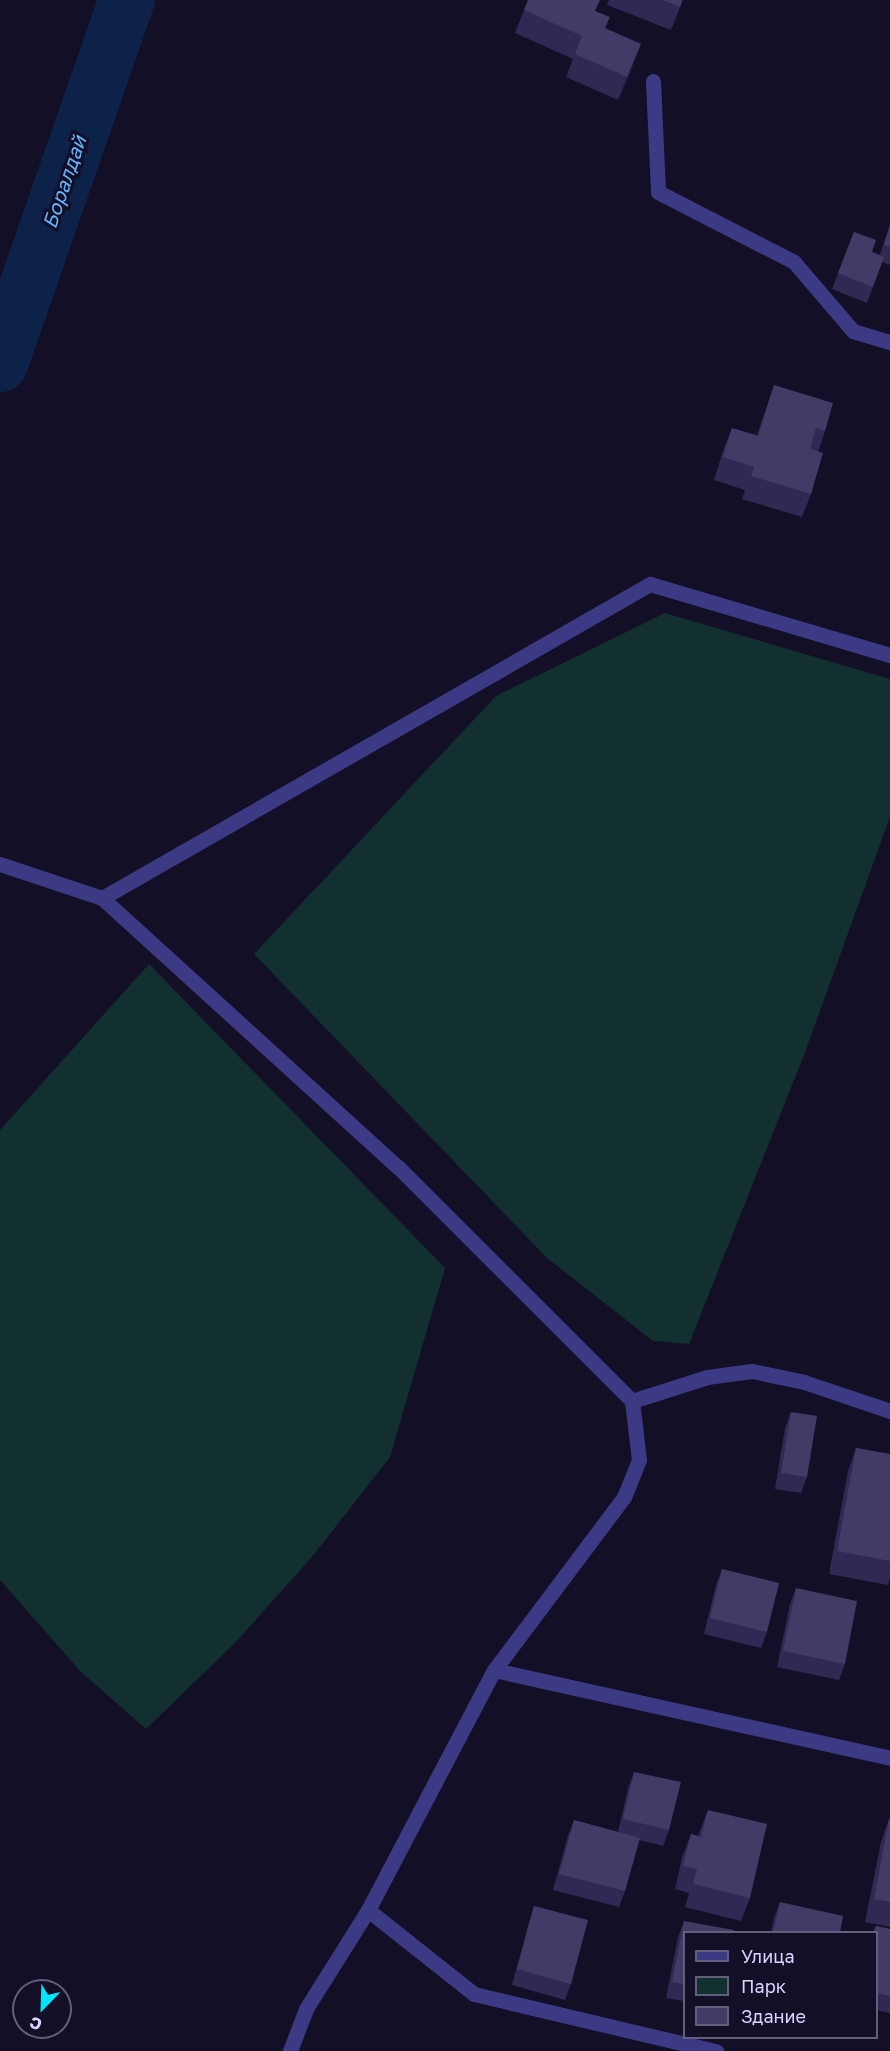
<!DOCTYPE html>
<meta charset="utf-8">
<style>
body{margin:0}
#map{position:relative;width:890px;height:2051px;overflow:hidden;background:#130f26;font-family:"Golos Text",sans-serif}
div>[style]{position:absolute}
.green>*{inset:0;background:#12302f}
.river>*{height:56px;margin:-28px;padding:0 28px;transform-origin:28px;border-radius:28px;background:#0c2248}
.street>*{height:15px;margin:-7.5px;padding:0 7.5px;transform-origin:7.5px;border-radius:7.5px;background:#3d3a85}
.wall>*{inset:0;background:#312854}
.shaded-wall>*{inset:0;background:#1d163a}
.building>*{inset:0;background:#433a66}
span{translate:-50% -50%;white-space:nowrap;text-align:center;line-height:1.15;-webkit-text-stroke:6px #130f26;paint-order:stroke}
.water-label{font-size:20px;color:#62b6ff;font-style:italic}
.legend{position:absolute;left:683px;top:1931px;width:195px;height:108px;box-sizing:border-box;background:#130f26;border:2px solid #625e7d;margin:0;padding:8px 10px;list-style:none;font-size:18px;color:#d9d4ff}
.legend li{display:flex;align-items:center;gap:12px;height:30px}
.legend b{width:30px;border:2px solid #625e7d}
.north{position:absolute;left:12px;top:1979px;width:60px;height:60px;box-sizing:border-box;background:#130f26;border:2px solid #625e7d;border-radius:50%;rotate:203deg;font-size:16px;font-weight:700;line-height:24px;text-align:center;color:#d9d4ff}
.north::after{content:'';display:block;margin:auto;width:21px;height:27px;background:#00e5ff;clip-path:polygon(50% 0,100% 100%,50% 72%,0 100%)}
</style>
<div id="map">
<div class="green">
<i style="clip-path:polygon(665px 613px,890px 679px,890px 817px,804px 1055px,689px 1344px,653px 1341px,547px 1258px,254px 954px,496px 696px)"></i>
<i style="clip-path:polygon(149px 964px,445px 1268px,390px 1457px,312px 1557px,236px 1642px,146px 1729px,80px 1671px,0 1580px,0 1130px)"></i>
</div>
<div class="river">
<i style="left:0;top:364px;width:386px;rotate:-70.8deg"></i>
</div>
<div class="street">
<i style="left:653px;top:81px;width:111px;rotate:87.4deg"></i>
<i style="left:658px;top:192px;width:153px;rotate:27.2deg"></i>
<i style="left:794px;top:262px;width:91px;rotate:49.5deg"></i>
<i style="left:853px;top:331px;width:39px;rotate:17deg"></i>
<i style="left:0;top:864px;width:108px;rotate:18.4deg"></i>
<i style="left:102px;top:898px;width:400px;rotate:42.3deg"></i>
<i style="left:398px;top:1167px;width:331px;rotate:45deg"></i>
<i style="left:632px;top:1401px;width:59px;rotate:83.2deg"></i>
<i style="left:639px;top:1460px;width:40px;rotate:112deg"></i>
<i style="left:624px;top:1497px;width:216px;rotate:126.9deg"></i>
<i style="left:494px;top:1670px;width:271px;rotate:117.7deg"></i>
<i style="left:368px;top:1910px;width:117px;rotate:122.1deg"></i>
<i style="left:306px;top:2009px;width:45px;rotate:110.9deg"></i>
<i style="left:102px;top:898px;width:632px;rotate:-29.81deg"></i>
<i style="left:650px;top:584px;width:250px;rotate:16.5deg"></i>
<i style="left:632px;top:1401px;width:79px;rotate:-17.7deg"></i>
<i style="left:707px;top:1377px;width:45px;rotate:-7.6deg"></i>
<i style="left:752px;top:1371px;width:53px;rotate:11.9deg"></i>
<i style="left:804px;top:1382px;width:91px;rotate:18.6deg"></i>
<i style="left:494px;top:1670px;width:406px;rotate:12.5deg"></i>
<i style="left:368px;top:1910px;width:135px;rotate:38.4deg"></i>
<i style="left:474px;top:1994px;width:249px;rotate:13.3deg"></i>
</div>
<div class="wall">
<i style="clip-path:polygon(609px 0,683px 0,671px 30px,607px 5px)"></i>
<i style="clip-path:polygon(524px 10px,596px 11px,606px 28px,633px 67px,618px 100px,566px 77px,573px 59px,515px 33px)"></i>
<i style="clip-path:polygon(890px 224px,890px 265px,882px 262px,867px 303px,832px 289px,854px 232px,872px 252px,880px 255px)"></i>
<i style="clip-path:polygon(774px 385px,825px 431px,818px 452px,811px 494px,802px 517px,742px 499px,745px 490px,714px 480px,723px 451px,732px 428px,757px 435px)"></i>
<i style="clip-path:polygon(791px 1412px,807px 1477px,801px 1493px,775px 1489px,785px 1428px)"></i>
<i style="clip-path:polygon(856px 1448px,890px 1454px,890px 1578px,888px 1585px,829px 1574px,848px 1471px)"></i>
<i style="clip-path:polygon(722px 1569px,767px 1632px,761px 1648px,704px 1634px,716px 1585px)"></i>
<i style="clip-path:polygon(796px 1588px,845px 1664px,839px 1680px,777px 1667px,790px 1604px)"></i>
<i style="clip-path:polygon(634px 1772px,669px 1830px,663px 1846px,639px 1840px,625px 1891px,619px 1907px,553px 1890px,568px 1836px,574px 1820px,618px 1832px,628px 1788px)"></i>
<i style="clip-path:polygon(708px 1810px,750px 1898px,741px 1921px,685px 1907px,689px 1893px,675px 1889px,682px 1857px,691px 1834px,698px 1836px)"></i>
<i style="clip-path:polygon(889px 1819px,890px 1819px,890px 1927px,865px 1922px,881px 1842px)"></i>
<i style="clip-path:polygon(780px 1902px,840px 1932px,771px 1932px,774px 1918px)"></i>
<i style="clip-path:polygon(534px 1906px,571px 1984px,565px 2000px,512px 1985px,529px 1922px)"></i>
<i style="clip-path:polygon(684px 1921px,684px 2001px,666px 1998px,678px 1937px)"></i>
<i style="clip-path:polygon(876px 1926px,890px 1929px,890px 2013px,876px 2010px,876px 1932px,873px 1932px)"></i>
</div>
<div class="shaded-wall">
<i style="clip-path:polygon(641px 44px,633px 67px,618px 100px,627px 77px)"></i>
</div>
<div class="building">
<i style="clip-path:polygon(528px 0,600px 0,595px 11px,610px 17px,605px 28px,641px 44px,627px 77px,575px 54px,582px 36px,524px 10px)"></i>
<i style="clip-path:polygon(663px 0,682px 0,680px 7px)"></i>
<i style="clip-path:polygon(890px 226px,890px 247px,884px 245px)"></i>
<i style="clip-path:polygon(854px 232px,876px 240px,872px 252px,884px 257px,873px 287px,838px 273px)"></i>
<i style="clip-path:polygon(774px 385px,833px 403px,825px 431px,816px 428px,810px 449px,823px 453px,811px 494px,751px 476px,754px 467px,723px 457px,732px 428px,758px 436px)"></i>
<i style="clip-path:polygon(791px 1412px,817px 1416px,807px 1477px,781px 1473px)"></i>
<i style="clip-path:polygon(856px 1448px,890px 1454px,890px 1561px,837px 1551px)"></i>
<i style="clip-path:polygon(722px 1569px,779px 1583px,767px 1632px,710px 1618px)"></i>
<i style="clip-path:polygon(796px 1588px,857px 1601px,845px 1664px,783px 1651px)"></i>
<i style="clip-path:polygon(634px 1772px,681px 1782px,669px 1830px,623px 1819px)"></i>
<i style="clip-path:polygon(708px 1810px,767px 1824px,750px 1898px,693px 1884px,697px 1869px,683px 1866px,691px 1834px,701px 1837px)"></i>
<i style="clip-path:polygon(889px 1819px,890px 1819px,890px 1902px,874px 1899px)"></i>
<i style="clip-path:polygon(574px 1820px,640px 1838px,625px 1891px,559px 1874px)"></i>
<i style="clip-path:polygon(780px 1902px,843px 1916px,840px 1932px,773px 1932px)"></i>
<i style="clip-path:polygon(534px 1906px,588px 1920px,571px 1984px,517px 1969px)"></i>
<i style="clip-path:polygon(684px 1921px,734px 1930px,734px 1932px,684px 1932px,684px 1984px,672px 1982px)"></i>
<i style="clip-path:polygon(876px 1926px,890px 1929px,890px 1996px,876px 1993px,876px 1932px,874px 1932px)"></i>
</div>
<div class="water-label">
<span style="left:64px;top:182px;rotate:-71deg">Боралдай</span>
</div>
<ul class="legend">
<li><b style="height:8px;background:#3d3a85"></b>Улица</li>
<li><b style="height:16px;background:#12302f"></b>Парк</li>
<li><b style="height:16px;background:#433a66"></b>Здание</li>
</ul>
<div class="north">С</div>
</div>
